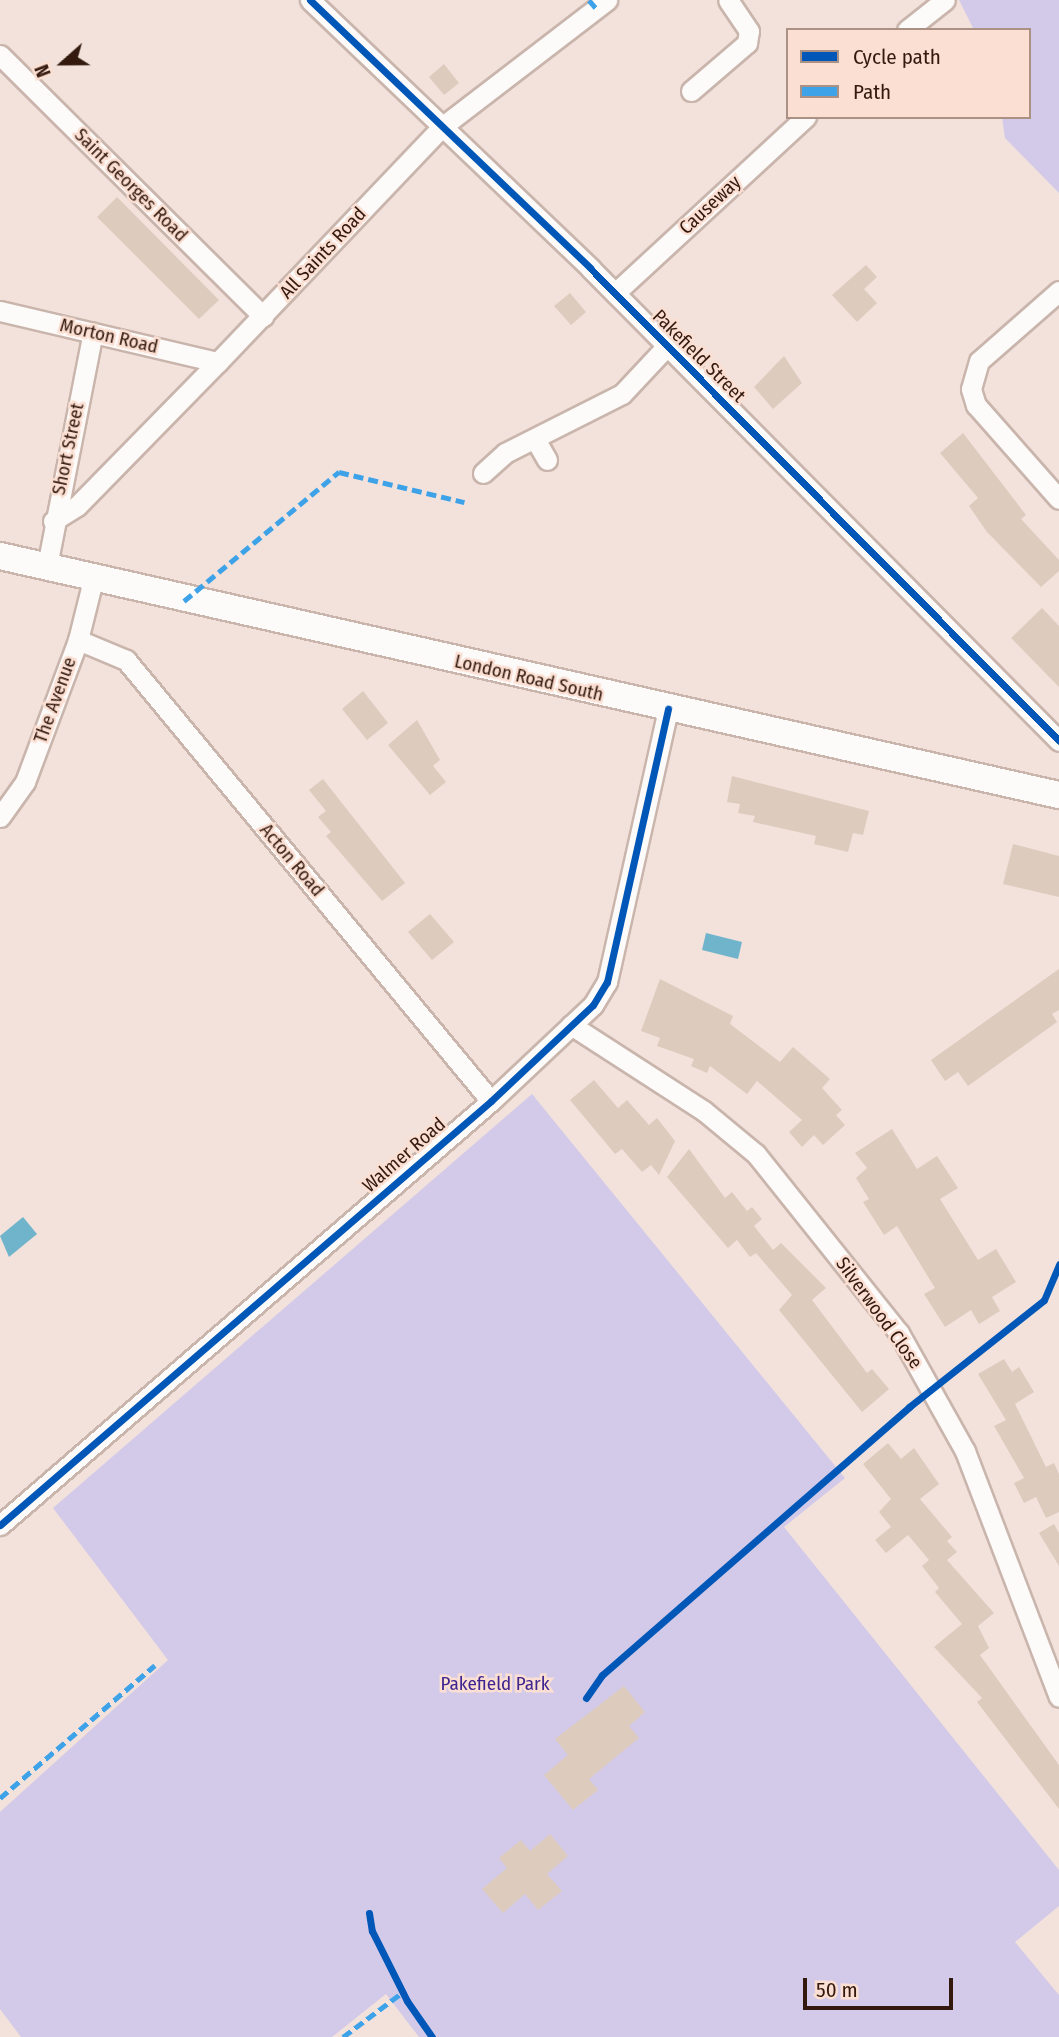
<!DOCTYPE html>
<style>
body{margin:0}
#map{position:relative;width:1059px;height:2037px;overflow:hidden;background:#f2e2db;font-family:"Fira Sans Condensed",sans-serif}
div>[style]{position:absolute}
.green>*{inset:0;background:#d3cae9}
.water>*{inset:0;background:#70b4cc}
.building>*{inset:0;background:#ddcbbe}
.roads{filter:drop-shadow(2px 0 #c9b5ac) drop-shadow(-2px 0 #c9b5ac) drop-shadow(0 2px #c9b5ac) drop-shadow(0 -2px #c9b5ac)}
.minor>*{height:19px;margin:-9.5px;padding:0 9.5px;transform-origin:9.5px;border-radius:9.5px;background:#fdfbfa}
.secondary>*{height:26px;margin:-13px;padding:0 13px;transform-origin:13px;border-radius:13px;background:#fdfbfa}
.quiet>*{height:5px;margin-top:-2.5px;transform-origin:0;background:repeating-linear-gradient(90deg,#3ea2e9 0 10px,transparent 0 15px)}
.cycleway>*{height:7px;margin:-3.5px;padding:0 3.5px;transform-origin:3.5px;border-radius:3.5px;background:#0057b8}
span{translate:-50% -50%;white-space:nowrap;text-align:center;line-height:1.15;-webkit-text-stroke:5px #fbdfd2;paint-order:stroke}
.street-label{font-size:19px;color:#341a0e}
.park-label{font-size:19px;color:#3f2691}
.legend{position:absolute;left:786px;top:28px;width:245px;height:91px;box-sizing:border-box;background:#fbdfd2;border:2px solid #ab9084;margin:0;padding:9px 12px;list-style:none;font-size:21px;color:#341a0e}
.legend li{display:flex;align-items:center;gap:14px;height:35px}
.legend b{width:35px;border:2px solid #ab9084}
.north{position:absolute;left:28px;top:28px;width:70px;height:70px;-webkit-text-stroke:5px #fbdfd2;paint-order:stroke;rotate:249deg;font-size:19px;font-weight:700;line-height:28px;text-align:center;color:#341a0e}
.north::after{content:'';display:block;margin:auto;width:24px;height:32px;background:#341a0e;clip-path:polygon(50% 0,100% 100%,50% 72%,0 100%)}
.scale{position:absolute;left:803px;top:1978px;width:150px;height:32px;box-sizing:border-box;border:4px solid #341a0e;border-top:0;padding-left:9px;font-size:21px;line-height:24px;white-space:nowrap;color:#341a0e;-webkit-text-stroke:5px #fbdfd2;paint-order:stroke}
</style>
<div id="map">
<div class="green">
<i style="clip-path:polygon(959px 0,1059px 0,1059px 193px,1005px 138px,1002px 117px,1029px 117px,1029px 30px,974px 30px)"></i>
<i style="clip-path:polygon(532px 1094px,845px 1478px,784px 1527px,1059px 1870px,1059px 1906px,1015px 1942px,1059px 1995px,1059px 2037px,419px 2037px,386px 1994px,332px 2037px,21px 2037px,0 2009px,0 1812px,168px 1660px,53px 1508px)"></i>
</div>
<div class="water">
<i style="clip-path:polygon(706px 933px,742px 942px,738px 959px,702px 950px)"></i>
<i style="clip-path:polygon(23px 1217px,37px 1234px,9px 1257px,0 1236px)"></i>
</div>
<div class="building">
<i style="clip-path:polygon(444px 64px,459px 83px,444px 95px,429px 77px)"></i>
<i style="clip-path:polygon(117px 197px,219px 300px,199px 319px,97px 217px)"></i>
<i style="clip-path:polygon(866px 265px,877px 277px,864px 289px,877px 303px,857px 322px,832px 295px)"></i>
<i style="clip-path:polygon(570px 293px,586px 312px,571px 325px,554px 306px)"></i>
<i style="clip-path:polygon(784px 356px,802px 383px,773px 409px,754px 387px)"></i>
<i style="clip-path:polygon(963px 433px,1026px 515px,1021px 519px,1059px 560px,1059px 571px,1041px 587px,987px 532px,969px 506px,978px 498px,940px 453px)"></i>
<i style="clip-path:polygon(1042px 608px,1059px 626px,1059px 687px,1011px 638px)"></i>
<i style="clip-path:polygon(363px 691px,388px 723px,367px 740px,342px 709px)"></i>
<i style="clip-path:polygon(417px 720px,440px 760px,433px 766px,446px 782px,430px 795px,388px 745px)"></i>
<i style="clip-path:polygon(732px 776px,869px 811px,863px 835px,853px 833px,848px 852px,814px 844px,816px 836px,753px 822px,755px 816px,738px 813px,740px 804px,727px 802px)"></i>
<i style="clip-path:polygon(323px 779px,405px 883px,382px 901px,326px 836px,331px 832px,318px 817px,326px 811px,309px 790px)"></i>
<i style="clip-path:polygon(1013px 844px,1059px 856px,1059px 897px,1003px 884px)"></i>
<i style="clip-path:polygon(430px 914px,454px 942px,432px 960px,408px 932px)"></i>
<i style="clip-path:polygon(1059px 969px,1059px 1010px,1052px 1014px,1057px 1022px,968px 1086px,958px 1072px,945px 1081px,931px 1060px)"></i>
<i style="clip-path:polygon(660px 979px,733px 1016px,730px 1024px,780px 1062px,793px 1047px,830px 1079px,822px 1088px,842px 1110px,836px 1115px,845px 1125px,823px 1145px,814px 1135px,802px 1147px,789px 1132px,802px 1120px,757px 1081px,747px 1094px,710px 1066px,707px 1073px,691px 1066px,694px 1059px,657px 1046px,660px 1038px,641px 1031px)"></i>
<i style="clip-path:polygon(594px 1080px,618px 1108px,627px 1100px,649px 1125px,657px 1118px,675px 1141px,659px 1175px,651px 1165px,642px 1172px,622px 1149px,615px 1154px,570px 1100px)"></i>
<i style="clip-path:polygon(892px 1129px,917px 1169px,937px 1156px,958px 1188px,940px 1199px,978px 1260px,996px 1249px,1016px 1282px,992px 1297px,1000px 1311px,979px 1324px,971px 1310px,945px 1327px,924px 1294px,935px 1288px,897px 1226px,884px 1235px,863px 1202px,869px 1199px,856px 1178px,867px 1168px,855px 1153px)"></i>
<i style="clip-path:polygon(689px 1149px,725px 1198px,732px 1192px,747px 1211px,752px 1207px,762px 1219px,754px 1226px,773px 1250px,781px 1243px,826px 1288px,812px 1300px,867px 1373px,872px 1369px,889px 1389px,862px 1412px,779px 1310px,792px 1295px,756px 1253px,750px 1257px,737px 1240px,728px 1248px,667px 1177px)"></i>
<i style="clip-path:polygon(1004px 1359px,1012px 1372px,1019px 1367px,1034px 1392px,1015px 1404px,1046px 1467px,1054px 1463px,1059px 1474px,1059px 1512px,1046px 1518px,1036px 1497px,1024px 1503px,1014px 1483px,1024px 1478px,994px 1426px,1006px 1420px,978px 1374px)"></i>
<i style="clip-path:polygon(888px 1443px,901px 1459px,914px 1448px,939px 1484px,920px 1499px,952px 1537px,947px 1541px,957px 1552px,947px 1560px,994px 1613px,978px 1626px,989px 1648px,980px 1655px,1059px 1765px,1059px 1809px,977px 1702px,982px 1698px,934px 1647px,962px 1624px,935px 1592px,939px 1588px,922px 1566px,929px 1560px,908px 1535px,886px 1553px,875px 1540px,891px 1527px,879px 1512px,891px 1499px,863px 1464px)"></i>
<i style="clip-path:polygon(1054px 1524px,1059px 1533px,1059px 1566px,1039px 1533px)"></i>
<i style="clip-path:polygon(624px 1686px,645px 1712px,629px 1726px,639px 1738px,589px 1779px,598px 1790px,573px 1810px,544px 1775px,568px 1755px,555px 1739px)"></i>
<i style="clip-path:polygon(550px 1834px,568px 1856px,547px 1874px,562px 1891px,538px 1910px,525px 1894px,503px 1913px,482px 1889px,507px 1868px,499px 1858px,521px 1840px,530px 1851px)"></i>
</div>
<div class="roads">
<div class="minor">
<i style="left:310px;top:0;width:388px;rotate:43.7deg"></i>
<i style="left:590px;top:268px;width:666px;rotate:45.24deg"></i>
<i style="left:907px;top:30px;width:48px;rotate:-38.3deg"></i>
<i style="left:0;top:55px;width:371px;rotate:44.8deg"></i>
<i style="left:691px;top:91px;width:74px;rotate:-40.6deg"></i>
<i style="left:747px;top:43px;width:12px;rotate:-81deg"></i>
<i style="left:749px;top:31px;width:37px;rotate:-124deg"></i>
<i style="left:1059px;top:291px;width:106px;rotate:138.8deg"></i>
<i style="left:979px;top:361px;width:29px;rotate:106deg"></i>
<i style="left:971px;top:389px;width:17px;rotate:73deg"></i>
<i style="left:976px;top:405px;width:125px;rotate:48.6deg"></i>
<i style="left:615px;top:293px;width:260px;rotate:-42.7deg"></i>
<i style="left:0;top:311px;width:224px;rotate:13.2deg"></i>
<i style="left:535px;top:439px;width:24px;rotate:60deg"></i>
<i style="left:483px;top:473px;width:30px;rotate:-42deg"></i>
<i style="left:505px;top:453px;width:131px;rotate:-26.8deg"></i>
<i style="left:622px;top:394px;width:64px;rotate:-46.9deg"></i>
<i style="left:53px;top:521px;width:28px;rotate:-32deg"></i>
<i style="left:77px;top:506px;width:202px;rotate:-45.6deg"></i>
<i style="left:218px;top:362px;width:326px;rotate:-46.4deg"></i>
<i style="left:443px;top:126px;width:207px;rotate:-37.5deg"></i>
<i style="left:47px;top:566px;width:238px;rotate:-78.9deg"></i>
<i style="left:78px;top:640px;width:52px;rotate:22.6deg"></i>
<i style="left:126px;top:660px;width:572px;rotate:50.39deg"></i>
<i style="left:0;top:817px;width:43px;rotate:-54.5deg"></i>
<i style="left:25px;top:782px;width:152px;rotate:-69.5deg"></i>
<i style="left:78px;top:640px;width:66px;rotate:-76deg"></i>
<i style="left:571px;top:1025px;width:158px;rotate:32.9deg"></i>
<i style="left:704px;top:1111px;width:67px;rotate:39.6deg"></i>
<i style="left:756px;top:1154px;width:229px;rotate:51.4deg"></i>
<i style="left:899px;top:1333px;width:135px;rotate:60.8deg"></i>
<i style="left:965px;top:1451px;width:263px;rotate:69.1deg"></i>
<i style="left:0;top:1525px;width:649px;rotate:-40.81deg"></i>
<i style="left:491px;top:1101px;width:140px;rotate:-43.3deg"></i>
<i style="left:593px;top:1005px;width:27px;rotate:-59deg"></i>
<i style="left:607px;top:982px;width:280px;rotate:-77.4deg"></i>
</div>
<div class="secondary">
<i style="left:0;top:556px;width:1086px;rotate:12.72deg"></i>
</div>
</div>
<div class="quiet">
<i style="left:589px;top:0;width:11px;rotate:49deg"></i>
<i style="left:184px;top:601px;width:202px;rotate:-39.8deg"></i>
<i style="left:339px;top:472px;width:129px;rotate:13.5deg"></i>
<i style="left:0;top:1798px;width:204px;rotate:-40.6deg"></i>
<i style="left:343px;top:2037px;width:75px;rotate:-36.9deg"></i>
</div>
<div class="cycleway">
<i style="left:310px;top:0;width:388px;rotate:43.7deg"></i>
<i style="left:590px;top:268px;width:666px;rotate:45.24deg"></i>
<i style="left:0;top:1525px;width:649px;rotate:-40.81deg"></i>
<i style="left:491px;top:1101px;width:140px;rotate:-43.3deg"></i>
<i style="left:593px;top:1005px;width:27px;rotate:-59deg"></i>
<i style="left:607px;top:982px;width:280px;rotate:-77.4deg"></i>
<i style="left:586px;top:1698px;width:28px;rotate:-55deg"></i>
<i style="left:602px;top:1675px;width:408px;rotate:-41.1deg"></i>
<i style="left:909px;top:1407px;width:172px;rotate:-38.4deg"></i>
<i style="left:1044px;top:1300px;width:39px;rotate:-67deg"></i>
<i style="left:369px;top:1913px;width:18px;rotate:81deg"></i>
<i style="left:372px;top:1931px;width:78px;rotate:63.4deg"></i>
<i style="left:407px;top:2001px;width:44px;rotate:55.2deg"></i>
</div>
<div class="street-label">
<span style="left:131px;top:185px;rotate:45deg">Saint Georges Road</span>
<span style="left:710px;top:205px;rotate:-43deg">Causeway</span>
<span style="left:323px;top:253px;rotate:-47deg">All Saints Road</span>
<span style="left:109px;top:336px;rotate:13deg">Morton Road</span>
<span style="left:699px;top:356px;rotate:45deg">Pakefield Street</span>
<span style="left:68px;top:449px;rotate:-78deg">Short Street</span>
<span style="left:529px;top:678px;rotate:13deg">London Road South</span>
<span style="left:55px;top:700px;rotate:-70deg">The Avenue</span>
<span style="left:292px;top:860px;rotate:50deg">Acton Road</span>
<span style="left:404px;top:1155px;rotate:-41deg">Walmer Road</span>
<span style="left:879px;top:1313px;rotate:54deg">Silverwood Close</span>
</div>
<div class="park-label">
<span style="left:495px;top:1684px">Pakefield Park</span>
</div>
<ul class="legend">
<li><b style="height:9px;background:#0057b8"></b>Cycle path</li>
<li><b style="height:9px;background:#3ea2e9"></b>Path</li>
</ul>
<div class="north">N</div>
<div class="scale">50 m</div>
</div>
